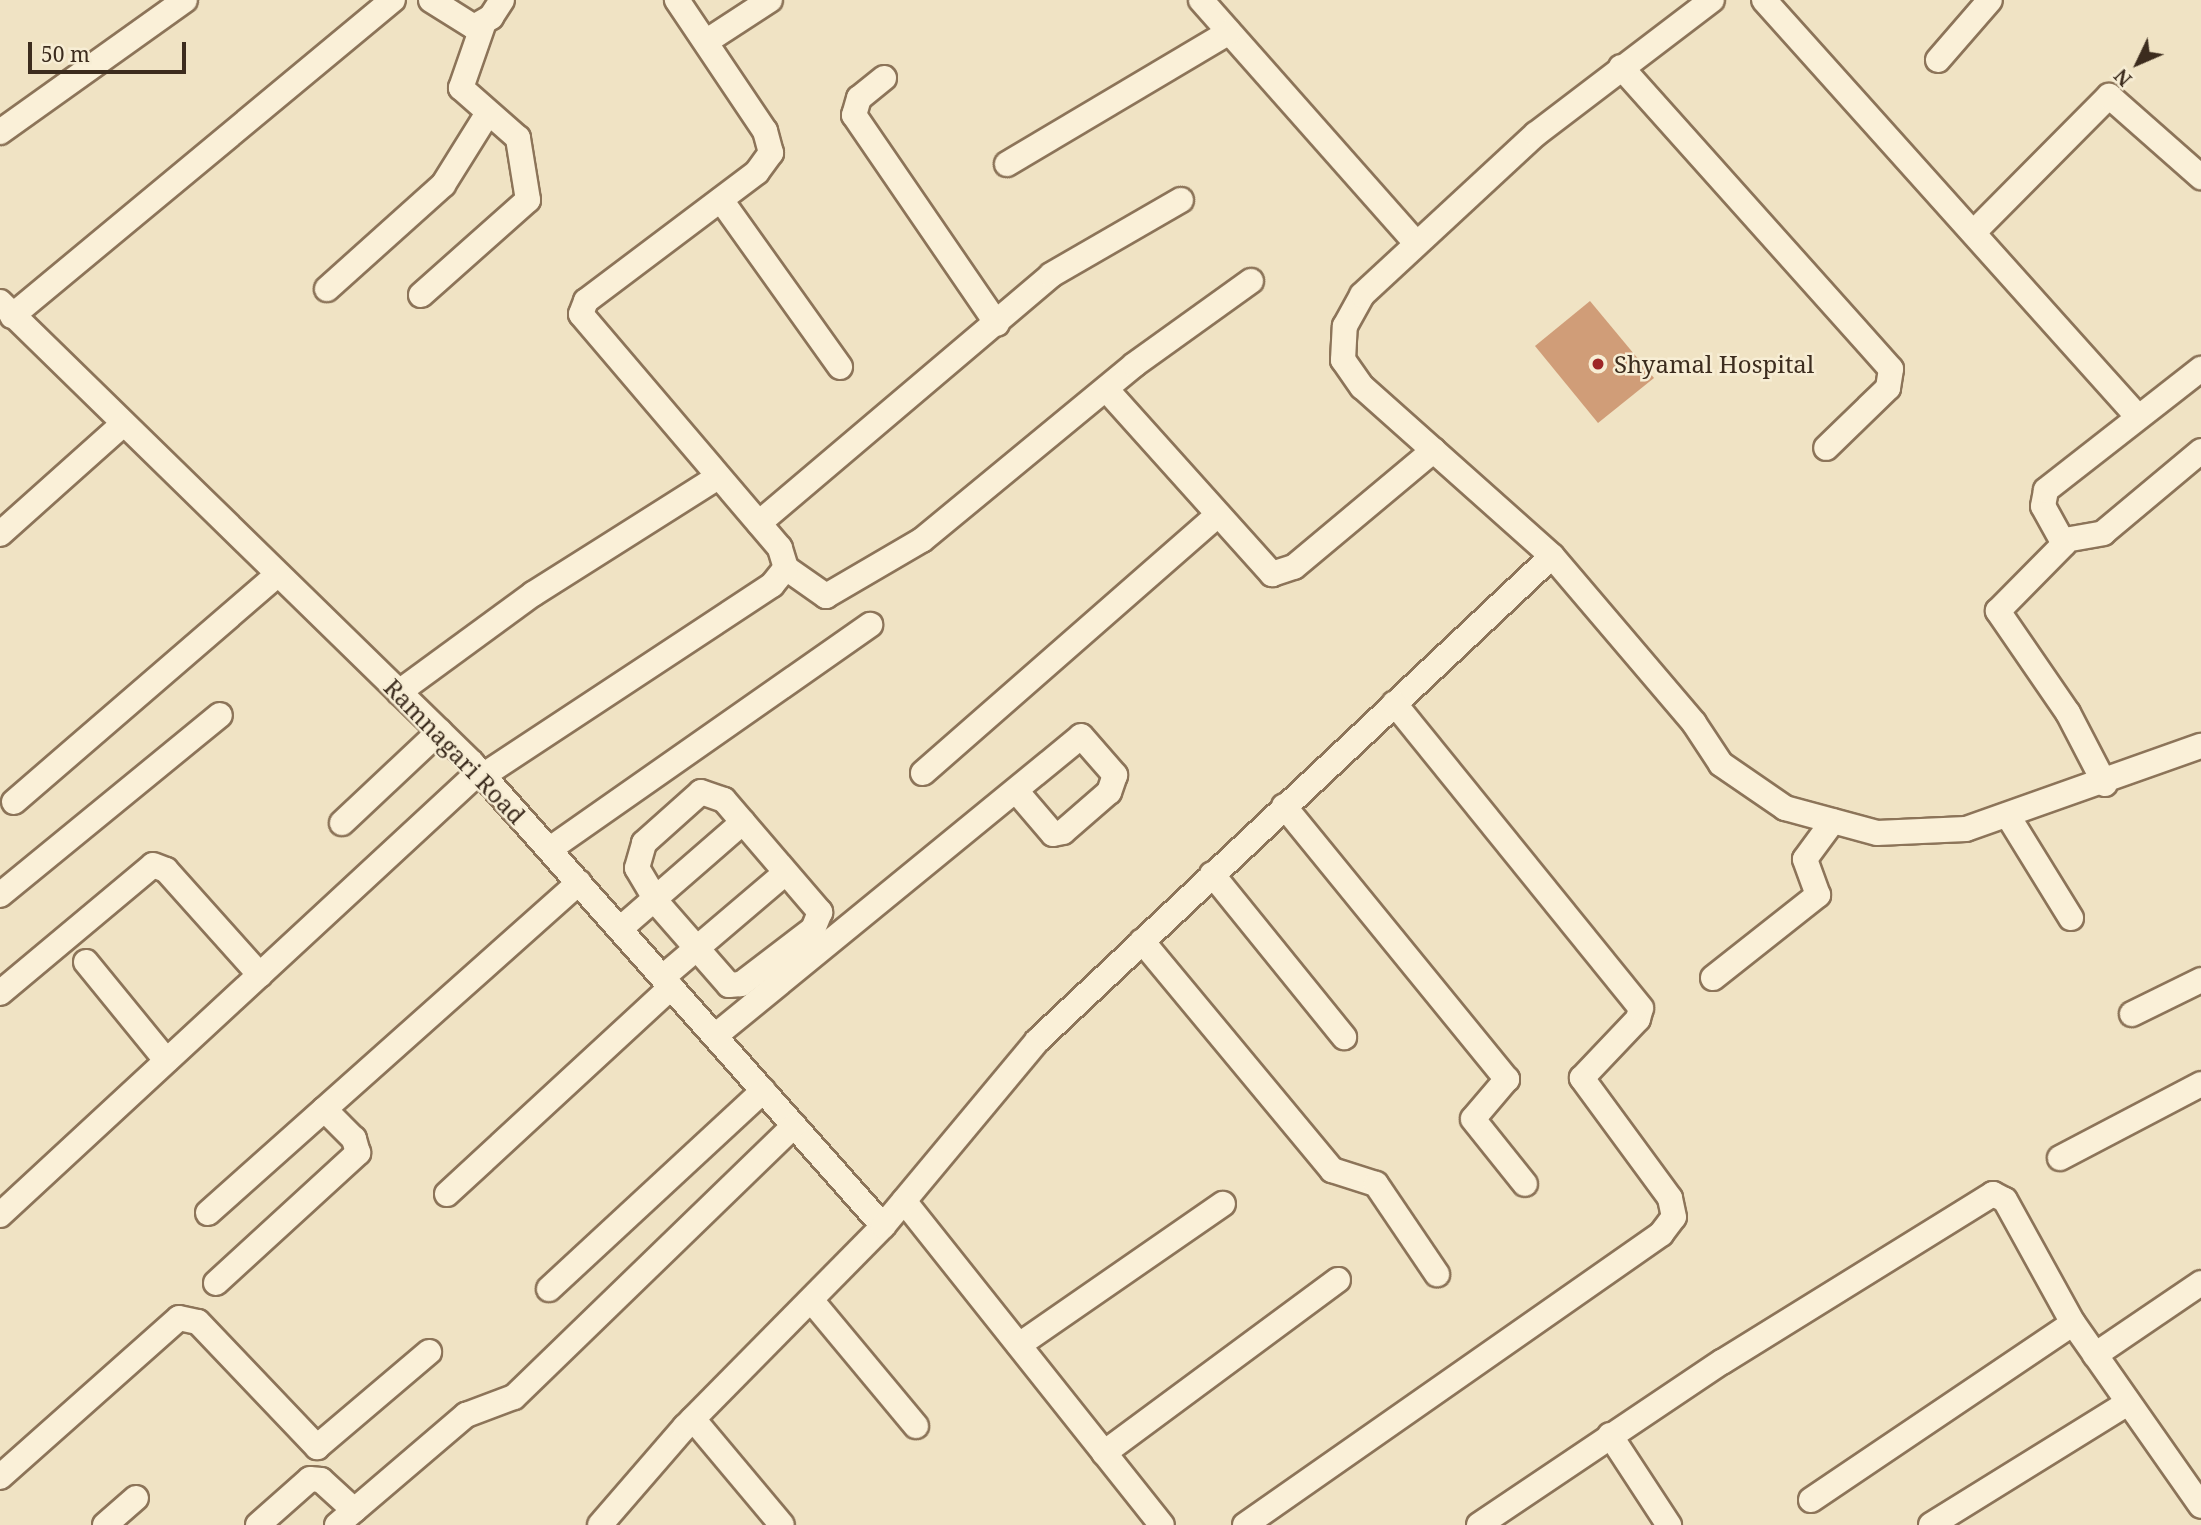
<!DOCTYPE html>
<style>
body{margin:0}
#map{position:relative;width:2201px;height:1525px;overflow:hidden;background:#f0e3c4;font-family:"Noto Serif",serif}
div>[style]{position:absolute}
.building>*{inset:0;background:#d09d78}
.roads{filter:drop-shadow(2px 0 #8c7459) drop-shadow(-2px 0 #8c7459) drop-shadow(0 2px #8c7459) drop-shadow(0 -2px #8c7459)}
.minor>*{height:24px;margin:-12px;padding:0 12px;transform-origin:12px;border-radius:12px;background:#faf0d8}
.dots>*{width:19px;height:19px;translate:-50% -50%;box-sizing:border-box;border:4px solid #f7edd4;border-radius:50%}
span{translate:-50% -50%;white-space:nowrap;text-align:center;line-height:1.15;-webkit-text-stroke:5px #f7edd4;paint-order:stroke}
.poi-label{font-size:24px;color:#3c2c1e}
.left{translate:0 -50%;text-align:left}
.street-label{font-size:24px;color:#3c2c1e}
.north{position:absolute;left:2103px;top:28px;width:70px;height:70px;-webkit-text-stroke:5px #f7edd4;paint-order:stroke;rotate:226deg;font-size:19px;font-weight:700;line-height:28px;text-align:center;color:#3c2c1e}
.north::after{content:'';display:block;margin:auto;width:24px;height:32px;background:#3c2c1e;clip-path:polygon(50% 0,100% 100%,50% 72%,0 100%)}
.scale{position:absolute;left:28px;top:42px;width:158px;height:32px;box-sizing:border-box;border:4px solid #3c2c1e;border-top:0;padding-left:9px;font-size:21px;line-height:24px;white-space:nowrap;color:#3c2c1e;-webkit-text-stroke:5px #f7edd4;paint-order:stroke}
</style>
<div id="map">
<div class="building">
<i style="clip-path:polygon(1590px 301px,1654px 378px,1598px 423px,1535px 346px)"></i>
</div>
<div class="roads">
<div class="minor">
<i style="left:431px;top:0;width:51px;rotate:32.1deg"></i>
<i style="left:474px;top:27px;width:20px;rotate:-30deg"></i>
<i style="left:491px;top:17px;width:20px;rotate:-57deg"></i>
<i style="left:1201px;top:0;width:324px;rotate:48.5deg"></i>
<i style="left:1764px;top:0;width:560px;rotate:48.11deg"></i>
<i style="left:707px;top:41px;width:75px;rotate:-33.1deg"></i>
<i style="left:1938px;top:60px;width:79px;rotate:-49.1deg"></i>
<i style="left:1621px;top:67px;width:405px;rotate:48.2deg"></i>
<i style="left:1891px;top:369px;width:19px;rotate:99deg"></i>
<i style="left:1888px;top:388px;width:86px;rotate:135.9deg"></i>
<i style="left:884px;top:78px;width:32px;rotate:141deg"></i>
<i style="left:859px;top:98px;width:18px;rotate:106deg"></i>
<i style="left:854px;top:115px;width:253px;rotate:55.6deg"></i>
<i style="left:0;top:132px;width:227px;rotate:-35.5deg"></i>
<i style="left:1007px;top:164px;width:258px;rotate:-30.7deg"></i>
<i style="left:721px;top:200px;width:205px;rotate:54.5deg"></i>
<i style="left:1974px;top:232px;width:192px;rotate:-45.2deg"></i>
<i style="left:2109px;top:96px;width:123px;rotate:41.4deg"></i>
<i style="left:327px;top:289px;width:156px;rotate:-41.9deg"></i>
<i style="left:443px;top:185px;width:85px;rotate:-58deg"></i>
<i style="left:421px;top:295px;width:143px;rotate:-41.6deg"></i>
<i style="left:528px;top:200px;width:63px;rotate:-99.2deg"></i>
<i style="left:518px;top:138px;width:76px;rotate:-138.7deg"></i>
<i style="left:461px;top:88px;width:67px;rotate:-70.8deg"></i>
<i style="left:0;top:302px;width:660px;rotate:44.32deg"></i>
<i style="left:472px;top:763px;width:619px;rotate:48.4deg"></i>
<i style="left:12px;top:316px;width:495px;rotate:-39.7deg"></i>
<i style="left:1106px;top:389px;width:249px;rotate:48.1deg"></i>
<i style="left:1272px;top:574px;width:23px;rotate:-18deg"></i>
<i style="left:1294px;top:567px;width:182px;rotate:-39.9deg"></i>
<i style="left:759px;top:523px;width:383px;rotate:-40.3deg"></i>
<i style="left:1051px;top:275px;width:150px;rotate:-30deg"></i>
<i style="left:0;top:534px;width:164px;rotate:-41.8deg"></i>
<i style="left:2065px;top:540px;width:39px;rotate:-10deg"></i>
<i style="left:2103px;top:533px;width:128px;rotate:-39.9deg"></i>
<i style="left:1552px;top:556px;width:254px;rotate:-138.3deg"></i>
<i style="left:1362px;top:387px;width:33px;rotate:-125deg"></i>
<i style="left:1343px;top:360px;width:34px;rotate:-87deg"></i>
<i style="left:1345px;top:326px;width:35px;rotate:-61deg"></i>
<i style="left:1362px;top:295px;width:237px;rotate:-42.8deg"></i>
<i style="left:1536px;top:134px;width:221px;rotate:-37.3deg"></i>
<i style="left:786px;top:568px;width:49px;rotate:35deg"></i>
<i style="left:826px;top:596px;width:111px;rotate:-30.3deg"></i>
<i style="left:922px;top:540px;width:275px;rotate:-39.5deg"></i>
<i style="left:1134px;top:365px;width:144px;rotate:-35.7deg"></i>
<i style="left:399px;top:692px;width:166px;rotate:-36.2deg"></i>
<i style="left:533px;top:594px;width:219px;rotate:-32.3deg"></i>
<i style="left:923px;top:773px;width:392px;rotate:-41.2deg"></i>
<i style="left:484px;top:775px;width:345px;rotate:-33.4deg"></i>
<i style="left:772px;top:585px;width:22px;rotate:-51deg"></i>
<i style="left:786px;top:568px;width:21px;rotate:-107deg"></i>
<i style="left:780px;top:548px;width:307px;rotate:-130.4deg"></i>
<i style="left:581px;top:314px;width:14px;rotate:-69deg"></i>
<i style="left:586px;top:301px;width:214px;rotate:-37deg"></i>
<i style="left:757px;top:172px;width:24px;rotate:-54deg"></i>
<i style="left:771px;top:153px;width:23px;rotate:-105deg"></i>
<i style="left:765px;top:131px;width:158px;rotate:-123.9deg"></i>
<i style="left:2105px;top:784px;width:80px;rotate:-117.5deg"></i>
<i style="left:2068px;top:713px;width:124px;rotate:-124.5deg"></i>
<i style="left:1998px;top:611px;width:94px;rotate:-45.4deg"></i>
<i style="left:2064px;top:544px;width:43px;rotate:-118.9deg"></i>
<i style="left:2043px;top:506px;width:16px;rotate:-79deg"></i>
<i style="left:2046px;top:490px;width:197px;rotate:-38deg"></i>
<i style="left:701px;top:792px;width:24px;rotate:19deg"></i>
<i style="left:724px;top:800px;width:148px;rotate:49.4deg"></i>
<i style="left:820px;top:912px;width:18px;rotate:112deg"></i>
<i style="left:813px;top:929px;width:91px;rotate:142.6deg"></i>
<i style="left:741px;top:984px;width:12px;rotate:175deg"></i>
<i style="left:729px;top:985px;width:106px;rotate:-131.2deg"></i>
<i style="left:659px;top:905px;width:43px;rotate:-120.7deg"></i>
<i style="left:637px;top:868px;width:26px;rotate:-74deg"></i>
<i style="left:644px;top:843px;width:76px;rotate:-41.8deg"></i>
<i style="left:14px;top:802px;width:347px;rotate:-40.8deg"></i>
<i style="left:1284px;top:806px;width:353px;rotate:50.8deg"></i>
<i style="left:1507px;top:1079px;width:52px;rotate:130.4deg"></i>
<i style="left:1473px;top:1119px;width:83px;rotate:51.3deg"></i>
<i style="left:2008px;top:816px;width:120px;rotate:58.3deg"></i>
<i style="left:342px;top:823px;width:134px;rotate:-43.2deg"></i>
<i style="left:550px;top:849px;width:391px;rotate:-35deg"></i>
<i style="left:1212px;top:874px;width:210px;rotate:51deg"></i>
<i style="left:0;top:895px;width:284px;rotate:-39.3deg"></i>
<i style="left:620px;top:929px;width:163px;rotate:-41deg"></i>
<i style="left:1142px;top:941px;width:298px;rotate:50.3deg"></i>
<i style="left:1332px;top:1170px;width:46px;rotate:17.7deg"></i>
<i style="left:1376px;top:1184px;width:109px;rotate:55.9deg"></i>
<i style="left:86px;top:962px;width:127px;rotate:50.8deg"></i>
<i style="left:663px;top:977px;width:160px;rotate:-40.4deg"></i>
<i style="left:1713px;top:978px;width:134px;rotate:-38.3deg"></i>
<i style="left:1818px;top:895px;width:38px;rotate:-110deg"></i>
<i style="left:1805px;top:859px;width:47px;rotate:-53.6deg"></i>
<i style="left:0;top:993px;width:199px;rotate:-39.9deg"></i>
<i style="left:153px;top:865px;width:14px;rotate:21deg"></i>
<i style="left:166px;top:870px;width:141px;rotate:48.2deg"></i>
<i style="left:2132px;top:1014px;width:77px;rotate:-26.2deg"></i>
<i style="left:715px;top:1036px;width:473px;rotate:-39.3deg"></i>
<i style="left:1081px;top:736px;width:52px;rotate:48.9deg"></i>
<i style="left:1115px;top:775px;width:18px;rotate:109deg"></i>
<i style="left:1109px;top:792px;width:61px;rotate:139deg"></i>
<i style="left:1063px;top:832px;width:10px;rotate:169deg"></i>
<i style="left:1053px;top:834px;width:54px;rotate:-130.5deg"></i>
<i style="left:2060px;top:1158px;width:159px;rotate:-27.7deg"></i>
<i style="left:447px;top:1194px;width:305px;rotate:-42.7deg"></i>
<i style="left:904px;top:1201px;width:414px;rotate:51.5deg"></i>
<i style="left:208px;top:1213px;width:497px;rotate:-41.7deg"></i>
<i style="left:0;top:1215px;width:654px;rotate:-42.77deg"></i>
<i style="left:216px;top:1283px;width:193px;rotate:-42.5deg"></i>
<i style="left:358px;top:1153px;width:15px;rotate:-106deg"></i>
<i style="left:354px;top:1139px;width:42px;rotate:-135deg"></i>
<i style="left:549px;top:1289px;width:292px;rotate:-42.8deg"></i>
<i style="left:811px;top:1300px;width:164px;rotate:50.2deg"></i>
<i style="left:1019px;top:1345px;width:248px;rotate:-34.7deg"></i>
<i style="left:2095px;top:1355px;width:128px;rotate:-34.2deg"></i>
<i style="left:693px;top:1419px;width:138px;rotate:50deg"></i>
<i style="left:1610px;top:1435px;width:108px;rotate:56.8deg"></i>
<i style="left:1104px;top:1453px;width:291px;rotate:-36.5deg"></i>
<i style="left:0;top:1477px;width:239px;rotate:-41.6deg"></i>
<i style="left:179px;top:1318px;width:19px;rotate:12deg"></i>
<i style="left:198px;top:1322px;width:173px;rotate:46.4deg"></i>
<i style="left:317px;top:1447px;width:147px;rotate:-40.3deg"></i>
<i style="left:1811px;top:1500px;width:316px;rotate:-34deg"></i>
<i style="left:105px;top:1525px;width:41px;rotate:-41.1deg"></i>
<i style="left:258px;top:1525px;width:69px;rotate:-41.5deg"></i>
<i style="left:310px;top:1479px;width:11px;rotate:5deg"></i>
<i style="left:321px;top:1480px;width:45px;rotate:42.3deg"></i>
<i style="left:337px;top:1525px;width:170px;rotate:-40.5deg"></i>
<i style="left:466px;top:1415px;width:51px;rotate:-20.6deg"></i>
<i style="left:514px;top:1397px;width:390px;rotate:-44.1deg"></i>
<i style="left:600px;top:1525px;width:130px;rotate:-49.1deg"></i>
<i style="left:685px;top:1427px;width:282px;rotate:-45.4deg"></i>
<i style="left:883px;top:1226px;width:241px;rotate:-50.2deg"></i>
<i style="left:1037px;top:1041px;width:707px;rotate:-43.28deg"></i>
<i style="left:1552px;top:556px;width:219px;rotate:49.6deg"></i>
<i style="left:1694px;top:723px;width:49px;rotate:56.6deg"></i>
<i style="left:1721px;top:764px;width:78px;rotate:34.5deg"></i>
<i style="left:1785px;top:808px;width:95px;rotate:15.2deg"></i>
<i style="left:1877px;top:833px;width:89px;rotate:-2.6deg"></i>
<i style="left:1966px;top:829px;width:249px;rotate:-19.5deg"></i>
<i style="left:1245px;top:1525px;width:508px;rotate:-34.97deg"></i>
<i style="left:1661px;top:1234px;width:21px;rotate:-53deg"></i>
<i style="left:1674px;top:1217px;width:19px;rotate:-102deg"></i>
<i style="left:1670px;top:1198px;width:149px;rotate:-126.3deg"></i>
<i style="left:1582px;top:1078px;width:81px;rotate:-46.5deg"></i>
<i style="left:1638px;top:1019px;width:11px;rotate:-75deg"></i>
<i style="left:1641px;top:1008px;width:392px;rotate:-129deg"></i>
<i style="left:1479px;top:1525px;width:293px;rotate:-33.9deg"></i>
<i style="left:1722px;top:1362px;width:319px;rotate:-31.8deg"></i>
<i style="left:1993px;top:1194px;width:13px;rotate:27deg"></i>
<i style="left:2005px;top:1200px;width:141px;rotate:61.1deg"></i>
<i style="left:2073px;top:1323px;width:223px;rotate:55deg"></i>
<i style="left:1931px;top:1525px;width:232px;rotate:-31.8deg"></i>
</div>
</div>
<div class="dots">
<i style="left:1598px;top:364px;background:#9e2627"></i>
</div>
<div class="poi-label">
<span class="left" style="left:1614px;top:364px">Shyamal Hospital</span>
</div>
<div class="street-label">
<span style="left:455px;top:751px;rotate:46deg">Ramnagari Road</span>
</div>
<div class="north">N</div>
<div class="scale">50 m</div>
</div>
